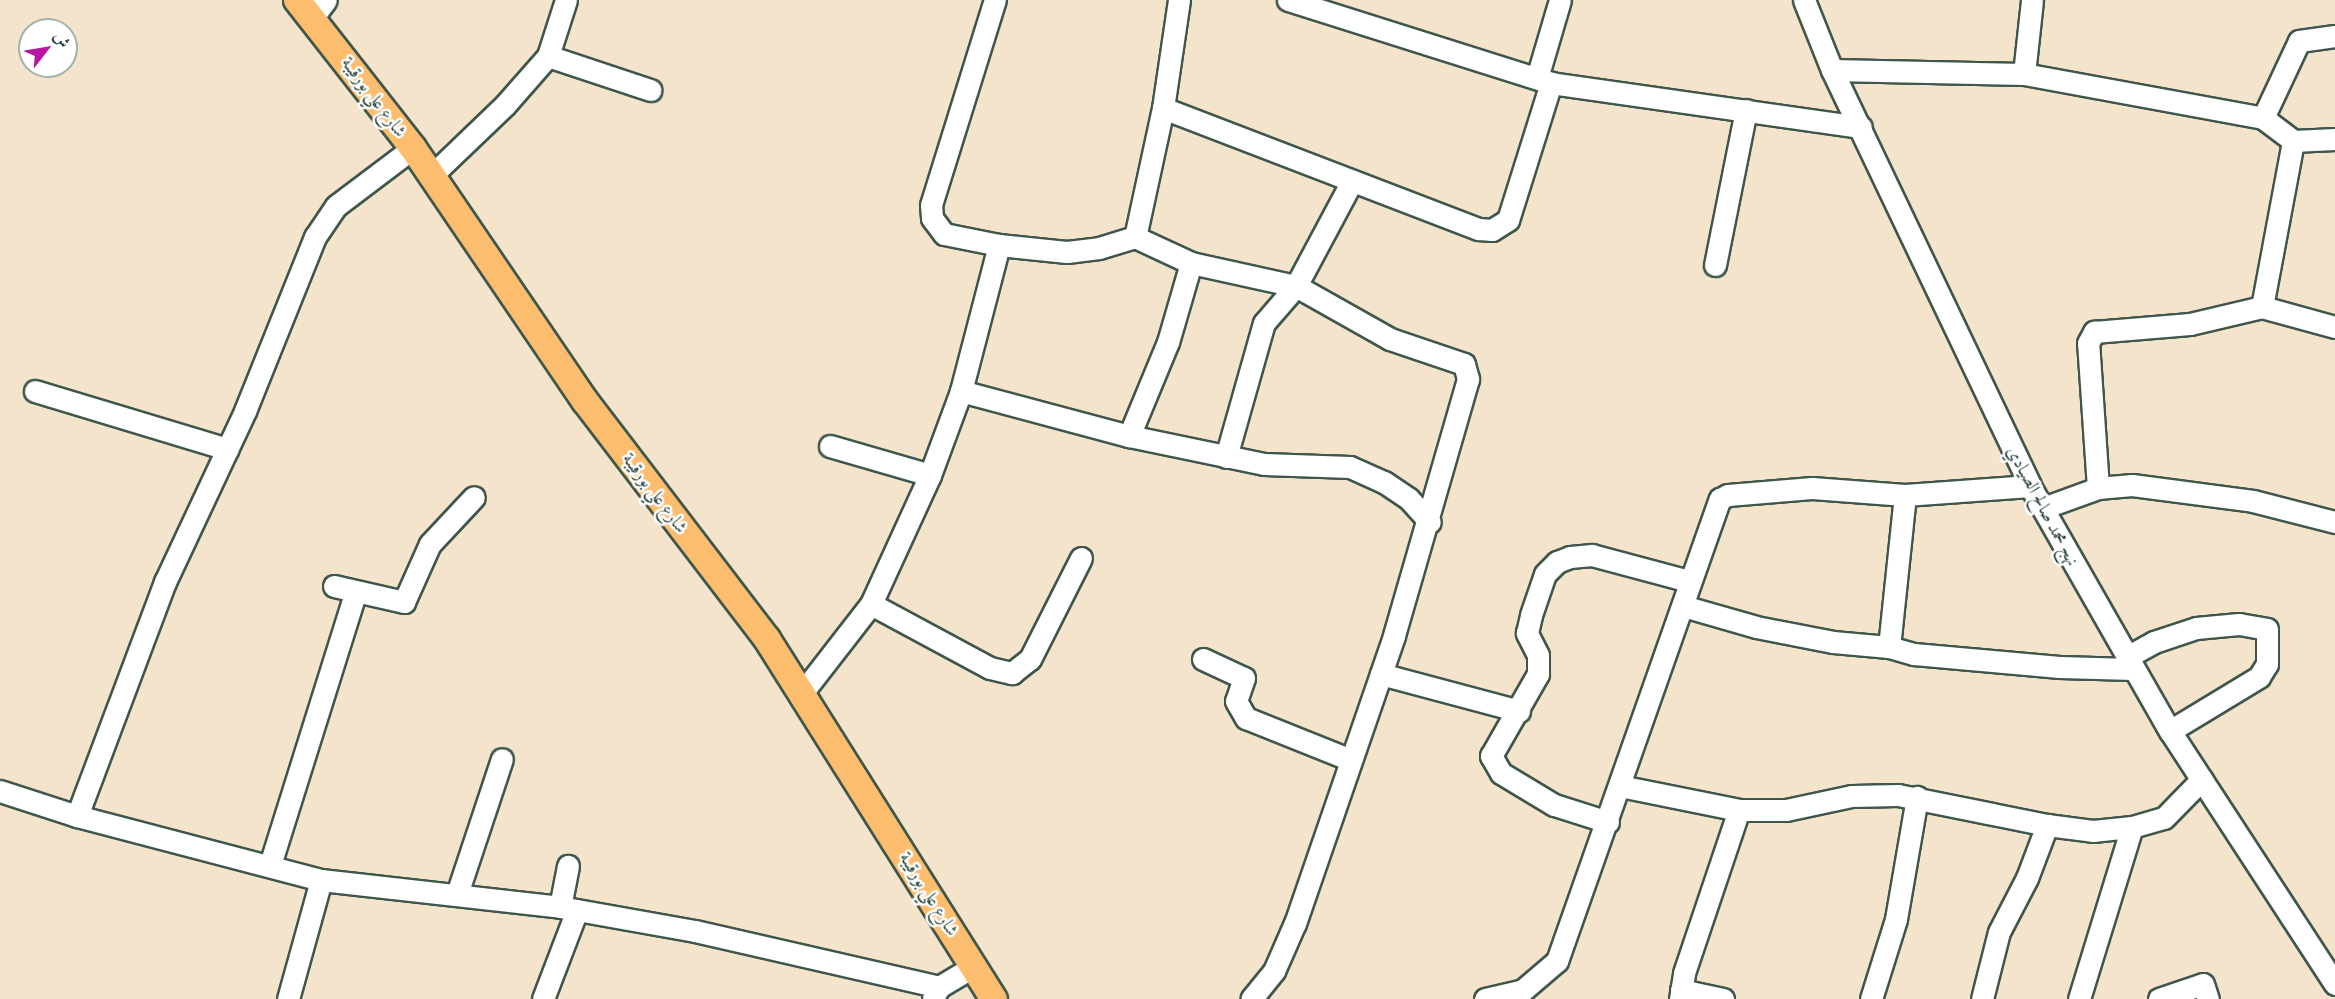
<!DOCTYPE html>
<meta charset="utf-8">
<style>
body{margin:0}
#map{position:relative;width:2335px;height:999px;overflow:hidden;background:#f3e4cb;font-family:Alegreya,Amiri,serif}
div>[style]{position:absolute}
.roads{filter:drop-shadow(2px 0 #3f564b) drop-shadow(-2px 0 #3f564b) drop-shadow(0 2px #3f564b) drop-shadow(0 -2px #3f564b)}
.minor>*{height:21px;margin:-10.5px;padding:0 10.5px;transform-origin:10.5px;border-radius:10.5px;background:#fff}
.major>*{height:26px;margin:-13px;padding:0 13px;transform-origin:13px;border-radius:13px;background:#fcbd6f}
span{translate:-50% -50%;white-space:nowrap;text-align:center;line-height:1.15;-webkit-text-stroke:5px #fff;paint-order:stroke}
.street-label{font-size:18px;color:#1f3d34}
.north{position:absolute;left:18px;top:18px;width:60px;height:60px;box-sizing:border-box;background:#fff;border:2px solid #a5b1ae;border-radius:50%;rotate:59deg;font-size:16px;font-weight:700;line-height:24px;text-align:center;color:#1f3d34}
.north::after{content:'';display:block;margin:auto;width:21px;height:27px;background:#b5179e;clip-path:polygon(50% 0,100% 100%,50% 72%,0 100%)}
</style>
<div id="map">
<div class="roads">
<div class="minor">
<i style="left:1179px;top:0;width:109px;rotate:98.4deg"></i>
<i style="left:1163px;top:108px;width:132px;rotate:102.2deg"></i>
<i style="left:1135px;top:237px;width:62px;rotate:24.9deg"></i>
<i style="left:1191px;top:263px;width:107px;rotate:12.4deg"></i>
<i style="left:1296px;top:286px;width:108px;rotate:29.4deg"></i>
<i style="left:1390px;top:339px;width:78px;rotate:18.7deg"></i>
<i style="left:1464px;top:364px;width:16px;rotate:75deg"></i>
<i style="left:1468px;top:379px;width:267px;rotate:106.1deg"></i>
<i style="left:1394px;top:636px;width:304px;rotate:109deg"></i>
<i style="left:1295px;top:923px;width:52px;rotate:113.6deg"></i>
<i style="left:1274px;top:971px;width:36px;rotate:129deg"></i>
<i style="left:1288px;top:0;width:276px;rotate:17.5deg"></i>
<i style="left:1551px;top:83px;width:313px;rotate:8.1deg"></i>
<i style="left:1804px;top:0;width:75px;rotate:68.2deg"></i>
<i style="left:1832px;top:70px;width:461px;rotate:64.5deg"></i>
<i style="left:2030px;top:486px;width:282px;rotate:60.3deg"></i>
<i style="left:2170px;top:731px;width:302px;rotate:56.9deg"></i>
<i style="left:313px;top:17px;width:21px;rotate:-53deg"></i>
<i style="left:548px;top:56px;width:108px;rotate:18.4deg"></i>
<i style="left:1832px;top:70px;width:192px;rotate:1.2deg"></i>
<i style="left:2024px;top:74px;width:243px;rotate:10.4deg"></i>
<i style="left:2263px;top:118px;width:38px;rotate:37deg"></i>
<i style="left:2293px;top:141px;width:42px;rotate:-2.7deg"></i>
<i style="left:2024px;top:74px;width:74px;rotate:-83.8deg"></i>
<i style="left:1537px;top:78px;width:81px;rotate:-73.6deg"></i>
<i style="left:1163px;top:108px;width:338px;rotate:21deg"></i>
<i style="left:1479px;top:229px;width:13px;rotate:4deg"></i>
<i style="left:1492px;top:230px;width:19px;rotate:-32deg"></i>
<i style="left:1508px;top:220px;width:144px;rotate:-72.6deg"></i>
<i style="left:2263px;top:118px;width:85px;rotate:-64.9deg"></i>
<i style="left:2299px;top:41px;width:36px;rotate:-8deg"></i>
<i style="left:432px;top:175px;width:101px;rotate:-43.8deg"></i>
<i style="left:505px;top:105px;width:65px;rotate:-48.7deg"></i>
<i style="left:548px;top:56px;width:59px;rotate:-72.2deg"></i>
<i style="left:999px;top:245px;width:68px;rotate:5.9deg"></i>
<i style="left:1067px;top:252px;width:32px;rotate:-7deg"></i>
<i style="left:1099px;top:248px;width:38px;rotate:-17deg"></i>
<i style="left:1191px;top:263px;width:82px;rotate:106.2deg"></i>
<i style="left:1168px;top:342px;width:102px;rotate:112.5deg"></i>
<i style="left:1129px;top:436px;width:138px;rotate:11.7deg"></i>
<i style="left:1264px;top:464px;width:86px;rotate:2deg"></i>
<i style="left:1350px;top:467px;width:37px;rotate:24deg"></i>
<i style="left:1384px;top:482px;width:30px;rotate:34deg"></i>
<i style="left:1409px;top:499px;width:31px;rotate:48deg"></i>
<i style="left:1715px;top:265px;width:158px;rotate:-78.7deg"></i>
<i style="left:2262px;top:307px;width:169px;rotate:-79.4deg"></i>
<i style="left:35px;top:391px;width:201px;rotate:16.8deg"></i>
<i style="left:961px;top:391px;width:174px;rotate:15deg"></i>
<i style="left:830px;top:446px;width:104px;rotate:16.2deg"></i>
<i style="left:1226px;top:457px;width:139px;rotate:-74.2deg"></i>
<i style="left:1264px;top:323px;width:49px;rotate:-49.1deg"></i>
<i style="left:1296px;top:286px;width:119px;rotate:-61.9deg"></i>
<i style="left:2098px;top:488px;width:145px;rotate:-93.9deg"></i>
<i style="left:2088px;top:343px;width:13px;rotate:-61deg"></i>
<i style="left:2094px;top:332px;width:96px;rotate:-4.8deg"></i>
<i style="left:2190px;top:324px;width:74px;rotate:-13.3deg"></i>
<i style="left:2262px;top:307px;width:76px;rotate:15.3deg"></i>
<i style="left:1905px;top:495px;width:153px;rotate:96deg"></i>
<i style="left:1889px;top:647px;width:26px;rotate:16deg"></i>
<i style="left:1914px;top:654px;width:146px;rotate:5.1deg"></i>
<i style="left:2059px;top:667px;width:74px;rotate:1.5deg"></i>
<i style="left:2043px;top:508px;width:59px;rotate:-20deg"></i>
<i style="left:2098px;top:488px;width:34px;rotate:-5deg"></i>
<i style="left:2132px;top:485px;width:122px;rotate:7.5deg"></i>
<i style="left:2253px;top:501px;width:85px;rotate:14.4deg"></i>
<i style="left:334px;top:586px;width:72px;rotate:12.9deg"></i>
<i style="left:404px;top:602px;width:64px;rotate:-65.9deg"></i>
<i style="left:430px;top:544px;width:64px;rotate:-46.9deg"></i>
<i style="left:871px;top:604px;width:135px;rotate:28.3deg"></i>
<i style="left:990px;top:668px;width:23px;rotate:13deg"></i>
<i style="left:1012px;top:673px;width:23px;rotate:-38deg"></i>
<i style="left:1030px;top:659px;width:113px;rotate:-63.2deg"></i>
<i style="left:1683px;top:606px;width:76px;rotate:16deg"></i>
<i style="left:1756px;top:627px;width:78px;rotate:11deg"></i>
<i style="left:1833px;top:642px;width:56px;rotate:5.1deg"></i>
<i style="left:2127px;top:657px;width:31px;rotate:-29deg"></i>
<i style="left:2154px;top:642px;width:44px;rotate:-18.4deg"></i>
<i style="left:2196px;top:628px;width:43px;rotate:-5.3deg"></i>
<i style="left:2239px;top:624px;width:28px;rotate:10deg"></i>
<i style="left:2267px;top:629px;width:35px;rotate:90deg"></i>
<i style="left:2267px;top:664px;width:15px;rotate:122deg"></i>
<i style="left:2259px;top:677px;width:104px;rotate:148.8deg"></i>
<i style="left:1203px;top:659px;width:45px;rotate:24.9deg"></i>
<i style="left:1244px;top:678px;width:24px;rotate:109deg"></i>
<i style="left:1236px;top:701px;width:20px;rotate:60deg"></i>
<i style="left:1246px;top:718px;width:113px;rotate:21.8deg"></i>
<i style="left:1381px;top:674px;width:143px;rotate:15deg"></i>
<i style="left:802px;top:693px;width:113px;rotate:-52.2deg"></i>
<i style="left:871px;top:604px;width:142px;rotate:-65.4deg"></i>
<i style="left:930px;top:475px;width:90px;rotate:-69.7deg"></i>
<i style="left:961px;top:391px;width:151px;rotate:-75.4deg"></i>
<i style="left:999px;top:245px;width:56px;rotate:-168.7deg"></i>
<i style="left:944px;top:234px;width:20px;rotate:-127deg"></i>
<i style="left:932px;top:218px;width:13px;rotate:-94deg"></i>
<i style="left:931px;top:205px;width:215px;rotate:-72.7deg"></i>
<i style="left:1620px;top:786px;width:121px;rotate:11.4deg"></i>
<i style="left:1739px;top:810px;width:47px"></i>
<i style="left:1786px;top:810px;width:67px;rotate:-12deg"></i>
<i style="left:1852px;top:796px;width:46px;rotate:-1.2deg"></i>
<i style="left:1898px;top:795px;width:152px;rotate:11.4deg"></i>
<i style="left:2047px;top:825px;width:46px;rotate:7.4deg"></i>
<i style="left:2093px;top:831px;width:39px;rotate:-6deg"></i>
<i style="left:2132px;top:827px;width:33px;rotate:-16deg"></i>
<i style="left:2164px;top:818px;width:54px;rotate:-45.7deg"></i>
<i style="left:0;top:791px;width:81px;rotate:18deg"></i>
<i style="left:77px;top:816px;width:252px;rotate:14.7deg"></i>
<i style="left:321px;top:880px;width:241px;rotate:6.4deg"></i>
<i style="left:560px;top:907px;width:137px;rotate:10.1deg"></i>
<i style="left:695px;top:931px;width:250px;rotate:12.9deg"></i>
<i style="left:77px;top:816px;width:250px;rotate:-69.4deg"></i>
<i style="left:165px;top:582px;width:189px;rotate:-64.9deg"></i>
<i style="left:245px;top:411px;width:188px;rotate:-68.1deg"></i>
<i style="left:315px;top:237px;width:37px;rotate:-56deg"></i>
<i style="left:336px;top:206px;width:96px;rotate:-37deg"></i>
<i style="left:1608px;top:822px;width:57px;rotate:-162.5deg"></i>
<i style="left:1554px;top:805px;width:62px;rotate:-148.9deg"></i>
<i style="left:1501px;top:773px;width:20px;rotate:-120deg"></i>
<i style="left:1491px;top:756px;width:95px;rotate:-60.2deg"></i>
<i style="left:1538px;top:674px;width:19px;rotate:-90deg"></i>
<i style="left:1538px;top:655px;width:25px;rotate:-117deg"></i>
<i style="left:1527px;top:633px;width:18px;rotate:-77deg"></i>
<i style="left:1531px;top:615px;width:43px;rotate:-71.1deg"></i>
<i style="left:1545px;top:574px;width:17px;rotate:-45deg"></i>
<i style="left:1557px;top:562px;width:14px;rotate:-21deg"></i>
<i style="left:1570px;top:557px;width:22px;rotate:-5deg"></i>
<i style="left:1592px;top:555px;width:100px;rotate:15deg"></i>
<i style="left:270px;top:865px;width:284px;rotate:-72.6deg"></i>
<i style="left:457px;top:894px;width:142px;rotate:-71.6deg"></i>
<i style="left:560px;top:907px;width:42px;rotate:-79deg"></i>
<i style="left:1681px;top:990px;width:43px;rotate:12.1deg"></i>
<i style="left:933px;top:998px;width:13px;rotate:-61deg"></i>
<i style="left:939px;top:987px;width:41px;rotate:-31deg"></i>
<i style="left:288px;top:999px;width:123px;rotate:-74.5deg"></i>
<i style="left:543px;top:999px;width:95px;rotate:-69.1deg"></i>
<i style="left:1485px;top:999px;width:39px;rotate:-13deg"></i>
<i style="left:1523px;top:990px;width:45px;rotate:-40.5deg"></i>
<i style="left:1557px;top:961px;width:490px;rotate:-70.6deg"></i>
<i style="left:1720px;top:499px;width:9px;rotate:-27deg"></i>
<i style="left:1728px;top:495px;width:84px;rotate:-4.8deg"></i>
<i style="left:1812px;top:488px;width:93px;rotate:4.3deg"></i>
<i style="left:1905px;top:495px;width:125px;rotate:-4.1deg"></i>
<i style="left:1680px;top:999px;width:26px;rotate:-81deg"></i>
<i style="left:1684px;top:973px;width:172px;rotate:-71.4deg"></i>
<i style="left:1871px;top:999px;width:84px;rotate:-72.6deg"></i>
<i style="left:1896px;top:919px;width:124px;rotate:-80.2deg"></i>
<i style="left:1982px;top:999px;width:69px;rotate:-75.8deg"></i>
<i style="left:1999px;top:932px;width:61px;rotate:-62.6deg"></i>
<i style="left:2027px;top:878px;width:57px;rotate:-69.3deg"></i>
<i style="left:2079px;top:999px;width:180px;rotate:-72.9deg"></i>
<i style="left:2159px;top:999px;width:46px;rotate:-18.8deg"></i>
<i style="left:2203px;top:984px;width:16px;rotate:72deg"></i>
</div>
<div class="major">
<i style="left:297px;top:0;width:188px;rotate:51.9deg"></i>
<i style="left:413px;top:148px;width:306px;rotate:55.8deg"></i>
<i style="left:585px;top:401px;width:300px;rotate:52.6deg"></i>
<i style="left:767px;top:639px;width:426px;rotate:57.8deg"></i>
</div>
</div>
<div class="street-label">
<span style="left:374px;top:97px;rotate:53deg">شارع علي بورقيبة</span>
<span style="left:655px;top:493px;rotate:53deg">شارع علي بورقيبة</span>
<span style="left:2043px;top:506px;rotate:62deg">نهج محمد صالح الصيادي</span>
<span style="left:929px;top:894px;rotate:58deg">شارع علي بورقيبة</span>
</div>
<div class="north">ش</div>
</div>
